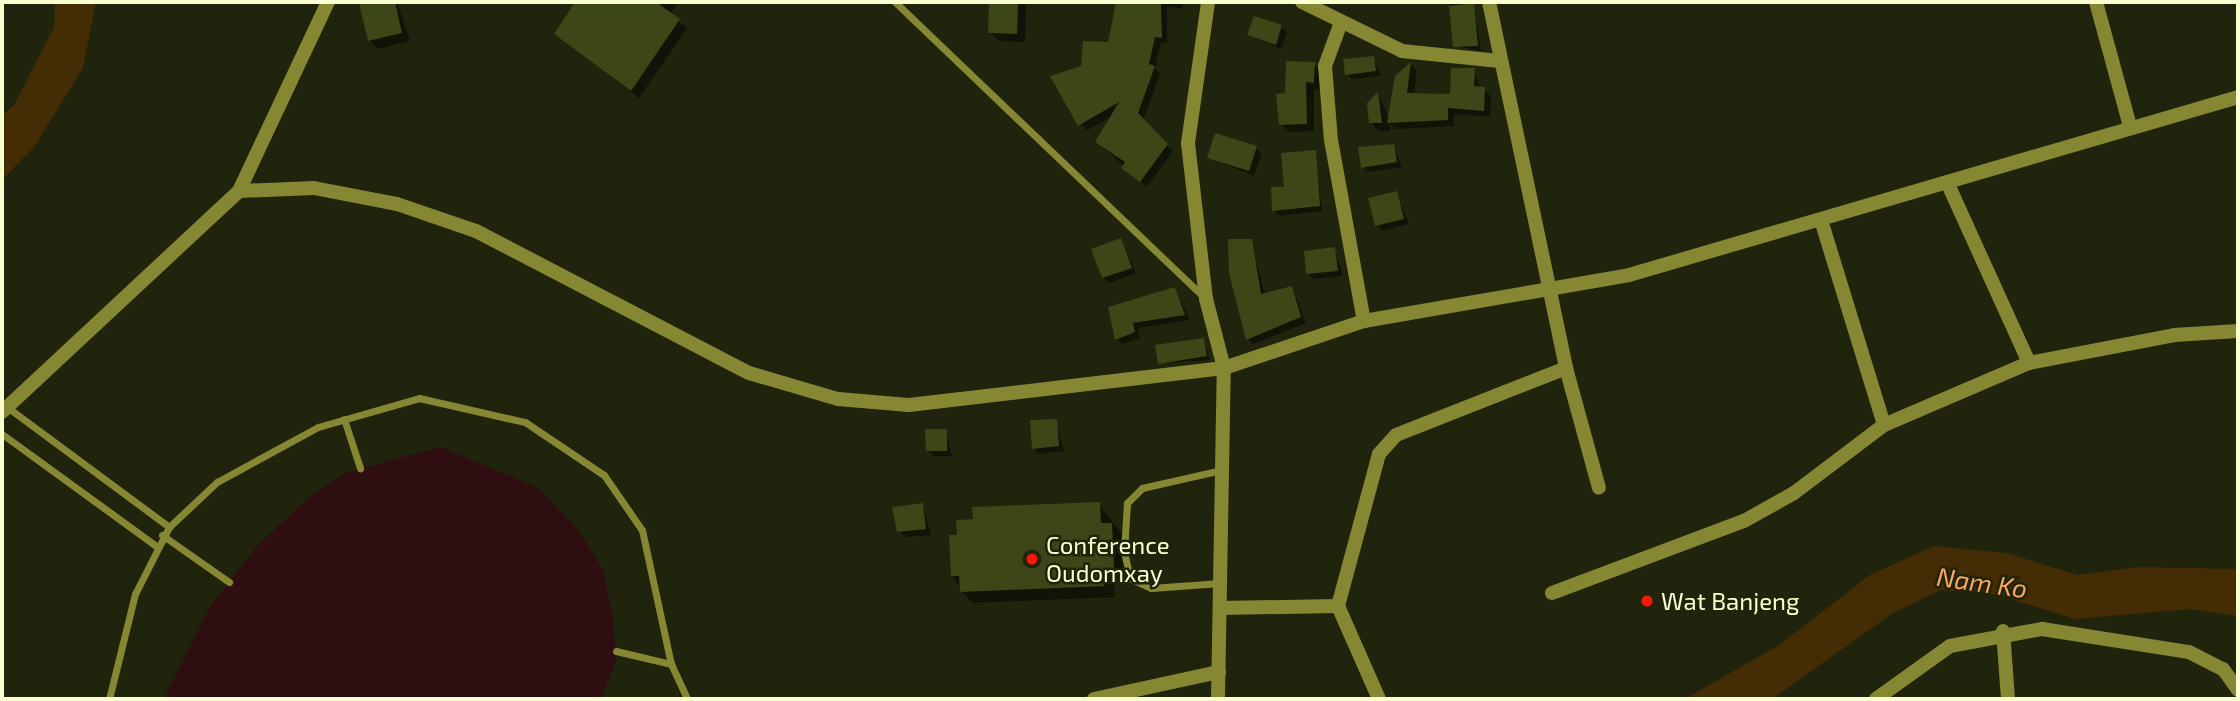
<!DOCTYPE html>
<style>
body{margin:0}
#map{position:relative;width:2240px;height:701px;overflow:hidden;background:#20240c;font-family:"Exo 2",sans-serif}
div>[style]{position:absolute}
.green>*{inset:0;background:#2e0e10}
.water>*{inset:0;background:#442c05}
.shadow>*{inset:0;background:#0007}
.building>*{inset:0;background:#3d4616}
.lane>*{height:7px;margin:-3.5px;padding:0 3.5px;transform-origin:3.5px;border-radius:3.5px;background:#858733}
.street>*{height:14px;margin:-7px;padding:0 7px;transform-origin:7px;border-radius:7px;background:#858733}
.dots>*{width:19px;height:19px;translate:-50% -50%;box-sizing:border-box;border:4px solid #20240c;border-radius:50%}
span{translate:-50% -50%;white-space:nowrap;text-align:center;line-height:1.15;-webkit-text-stroke:5px #20240c;paint-order:stroke}
.poi-label{font-size:24px;color:#faffcf}
.left{translate:0 -50%;text-align:left}
.water-label{font-size:26px;color:#ffa65d;font-style:italic}
.frame{position:absolute;inset:0;border:4px solid #faffcf;pointer-events:none}
</style>
<div id="map">
<div class="green">
<i style="clip-path:polygon(441px 447px,538px 488px,579px 531px,603px 570px,613px 618px,616px 660px,601px 699px,164px 699px,211px 605px,260px 543px,306px 500px,345px 473px)"></i>
</div>
<div class="water">
<i style="clip-path:polygon(55px 2px,96px 2px,83px 68px,34px 147px,2px 180px,2px 116px,14px 105px,54px 27px)"></i>
<i style="clip-path:polygon(1934px 546px,2006px 553px,2078px 575px,2137px 567px,2238px 569px,2238px 616px,2190px 609px,2075px 619px,1998px 595px,1941px 590px,1893px 613px,1772px 699px,1685px 699px,1779px 645px,1870px 575px)"></i>
</div>
<div class="shadow">
<i style="clip-path:polygon(397px 2px,410px 41px,378px 49px,369px 40px,361px 5px)"></i>
<i style="clip-path:polygon(577px 2px,678px 2px,670px 14px,687px 28px,639px 98px,556px 34px)"></i>
<i style="clip-path:polygon(991px 2px,1026px 2px,1025px 42px,999px 41px,990px 32px)"></i>
<i style="clip-path:polygon(1148px 2px,1183px 2px,1182px 9px,1167px 6px,1167px 43px,1161px 42px,1155px 68px,1160px 74px,1143px 121px,1173px 151px,1147px 187px,1097px 142px,1114px 115px,1086px 131px,1053px 77px,1083px 67px,1150px 20px)"></i>
<i style="clip-path:polygon(1450px 2px,1473px 2px,1481px 51px,1455px 46px)"></i>
<i style="clip-path:polygon(1281px 27px,1287px 32px,1281px 49px,1249px 35px)"></i>
<i style="clip-path:polygon(1373px 58px,1381px 76px,1352px 79px,1347px 74px)"></i>
<i style="clip-path:polygon(1314px 64px,1322px 72px,1321px 90px,1314px 89px,1314px 131px,1289px 132px,1281px 124px,1287px 95px)"></i>
<i style="clip-path:polygon(1411px 64px,1417px 70px,1414px 95px,1452px 96px,1474px 70px,1480px 88px,1491px 96px,1490px 117px,1454px 114px,1454px 126px,1395px 129px,1389px 123px,1390px 131px,1379px 131px,1370px 122px,1369px 103px,1378px 94px,1389px 118px)"></i>
<i style="clip-path:polygon(1393px 146px,1402px 167px,1368px 172px,1362px 167px)"></i>
<i style="clip-path:polygon(1256px 148px,1262px 154px,1254px 176px,1209px 157px)"></i>
<i style="clip-path:polygon(1315px 152px,1322px 211px,1280px 216px,1274px 210px)"></i>
<i style="clip-path:polygon(1396px 193px,1409px 224px,1382px 231px,1377px 226px)"></i>
<i style="clip-path:polygon(1121px 240px,1136px 273px,1109px 283px,1103px 277px)"></i>
<i style="clip-path:polygon(1251px 240px,1265px 295px,1292px 287px,1306px 323px,1253px 344px,1248px 339px)"></i>
<i style="clip-path:polygon(1334px 249px,1343px 276px,1313px 279px,1308px 273px)"></i>
<i style="clip-path:polygon(1175px 289px,1190px 320px,1138px 328px,1140px 338px,1122px 344px,1117px 339px,1110px 308px)"></i>
<i style="clip-path:polygon(1204px 340px,1210px 360px,1159px 363px)"></i>
<i style="clip-path:polygon(1056px 421px,1064px 451px,1039px 454px,1033px 448px)"></i>
<i style="clip-path:polygon(946px 430px,952px 456px,933px 456px,928px 451px)"></i>
<i style="clip-path:polygon(1099px 504px,1123px 536px,1125px 580px,1114px 581px,1115px 597px,973px 603px,961px 591px,953px 576px)"></i>
<i style="clip-path:polygon(923px 505px,931px 535px,905px 537px,899px 531px)"></i>
</div>
<div class="building">
<i style="clip-path:polygon(395px 2px,402px 33px,368px 41px,359px 3px)"></i>
<i style="clip-path:polygon(575px 2px,656px 2px,680px 19px,631px 91px,554px 34px)"></i>
<i style="clip-path:polygon(989px 2px,1018px 2px,1017px 34px,988px 33px)"></i>
<i style="clip-path:polygon(1116px 2px,1161px 2px,1162px 38px,1155px 37px,1149px 64px,1155px 66px,1138px 113px,1168px 144px,1140px 182px,1121px 168px,1125px 162px,1095px 142px,1119px 102px,1078px 126px,1050px 76px,1081px 66px,1083px 41px,1108px 42px)"></i>
<i style="clip-path:polygon(1474px 3px,1478px 46px,1453px 47px,1449px 6px)"></i>
<i style="clip-path:polygon(1254px 16px,1282px 25px,1276px 45px,1247px 35px)"></i>
<i style="clip-path:polygon(1374px 56px,1376px 71px,1345px 75px,1343px 59px)"></i>
<i style="clip-path:polygon(1286px 61px,1315px 62px,1314px 83px,1306px 82px,1307px 124px,1279px 125px,1276px 94px,1285px 93px)"></i>
<i style="clip-path:polygon(1411px 62px,1407px 93px,1450px 94px,1451px 68px,1475px 68px,1474px 86px,1485px 87px,1484px 111px,1448px 108px,1448px 120px,1387px 123px,1395px 76px)"></i>
<i style="clip-path:polygon(1378px 92px,1382px 123px,1369px 123px,1367px 103px)"></i>
<i style="clip-path:polygon(1215px 133px,1257px 146px,1249px 171px,1207px 158px)"></i>
<i style="clip-path:polygon(1394px 144px,1397px 162px,1361px 168px,1358px 147px)"></i>
<i style="clip-path:polygon(1316px 150px,1320px 206px,1272px 211px,1271px 187px,1284px 187px,1281px 153px)"></i>
<i style="clip-path:polygon(1397px 191px,1404px 219px,1375px 226px,1368px 198px)"></i>
<i style="clip-path:polygon(1121px 238px,1132px 268px,1102px 278px,1091px 249px)"></i>
<i style="clip-path:polygon(1228px 239px,1252px 239px,1261px 294px,1292px 286px,1301px 317px,1246px 340px,1229px 273px)"></i>
<i style="clip-path:polygon(1335px 247px,1338px 271px,1306px 274px,1304px 251px)"></i>
<i style="clip-path:polygon(1175px 287px,1185px 315px,1133px 323px,1135px 332px,1115px 340px,1108px 307px)"></i>
<i style="clip-path:polygon(1204px 338px,1207px 356px,1158px 364px,1155px 345px)"></i>
<i style="clip-path:polygon(1057px 419px,1059px 446px,1032px 449px,1030px 420px)"></i>
<i style="clip-path:polygon(925px 429px,947px 429px,947px 451px,926px 451px)"></i>
<i style="clip-path:polygon(1100px 502px,1101px 523px,1112px 523px,1114px 569px,1103px 570px,1104px 586px,960px 592px,959px 576px,951px 576px,949px 535px,957px 535px,956px 520px,973px 519px,972px 507px)"></i>
<i style="clip-path:polygon(923px 503px,926px 529px,897px 532px,892px 507px)"></i>
</div>
<div class="lane">
<i style="left:895px;top:2px;width:426px;rotate:43.7deg"></i>
<i style="left:7px;top:407px;width:202px;rotate:36.5deg"></i>
<i style="left:344px;top:419px;width:52px;rotate:71.9deg"></i>
<i style="left:2px;top:434px;width:189px;rotate:36deg"></i>
<i style="left:162px;top:535px;width:82px;rotate:35deg"></i>
<i style="left:1220px;top:583px;width:69px;rotate:175.9deg"></i>
<i style="left:1151px;top:588px;width:23px;rotate:-155deg"></i>
<i style="left:1130px;top:578px;width:28px;rotate:-103deg"></i>
<i style="left:1124px;top:551px;width:48px;rotate:-86.4deg"></i>
<i style="left:1127px;top:503px;width:21px;rotate:-45deg"></i>
<i style="left:1142px;top:488px;width:81px;rotate:-12.8deg"></i>
<i style="left:616px;top:651px;width:57px;rotate:13.3deg"></i>
<i style="left:109px;top:699px;width:108px;rotate:-76.1deg"></i>
<i style="left:135px;top:594px;width:75px;rotate:-63.1deg"></i>
<i style="left:169px;top:527px;width:66px;rotate:-43.2deg"></i>
<i style="left:217px;top:482px;width:115px;rotate:-28.6deg"></i>
<i style="left:318px;top:427px;width:105px;rotate:-16deg"></i>
<i style="left:419px;top:398px;width:109px;rotate:12.8deg"></i>
<i style="left:525px;top:422px;width:95px;rotate:33.9deg"></i>
<i style="left:604px;top:475px;width:67px;rotate:55.4deg"></i>
<i style="left:642px;top:530px;width:137px;rotate:77.8deg"></i>
<i style="left:671px;top:664px;width:38px;rotate:65deg"></i>
</div>
<div class="street">
<i style="left:1302px;top:2px;width:111px;rotate:26.1deg"></i>
<i style="left:1402px;top:51px;width:98px;rotate:5.9deg"></i>
<i style="left:1489px;top:2px;width:374px;rotate:78.1deg"></i>
<i style="left:1566px;top:368px;width:124px;rotate:74.6deg"></i>
<i style="left:2096px;top:2px;width:129px;rotate:74.7deg"></i>
<i style="left:1340px;top:25px;width:44px;rotate:110.1deg"></i>
<i style="left:1325px;top:66px;width:74px;rotate:85.4deg"></i>
<i style="left:1331px;top:140px;width:184px;rotate:79.7deg"></i>
<i style="left:1947px;top:182px;width:199px;rotate:65.6deg"></i>
<i style="left:239px;top:191px;width:75px;rotate:-2.3deg"></i>
<i style="left:314px;top:188px;width:85px;rotate:10.9deg"></i>
<i style="left:397px;top:204px;width:83px;rotate:18.9deg"></i>
<i style="left:476px;top:231px;width:308px;rotate:27.5deg"></i>
<i style="left:749px;top:373px;width:93px;rotate:16.3deg"></i>
<i style="left:838px;top:399px;width:71px;rotate:4.8deg"></i>
<i style="left:909px;top:405px;width:317px;rotate:-6.7deg"></i>
<i style="left:1224px;top:368px;width:71px;rotate:-104.6deg"></i>
<i style="left:1206px;top:299px;width:157px;rotate:-96.6deg"></i>
<i style="left:1188px;top:143px;width:142px;rotate:-81.9deg"></i>
<i style="left:1821px;top:220px;width:214px;rotate:72.9deg"></i>
<i style="left:2px;top:412px;width:324px;rotate:-43deg"></i>
<i style="left:239px;top:191px;width:209px;rotate:-64.8deg"></i>
<i style="left:1552px;top:593px;width:205px;rotate:-20.6deg"></i>
<i style="left:1744px;top:521px;width:57px;rotate:-29.2deg"></i>
<i style="left:1794px;top:493px;width:113px;rotate:-37.1deg"></i>
<i style="left:1884px;top:425px;width:158px;rotate:-23.2deg"></i>
<i style="left:2029px;top:363px;width:148px;rotate:-10.9deg"></i>
<i style="left:2174px;top:335px;width:64px;rotate:-3.6deg"></i>
<i style="left:1221px;top:608px;width:117px;rotate:-1deg"></i>
<i style="left:2003px;top:631px;width:68px;rotate:85.8deg"></i>
<i style="left:1094px;top:699px;width:128px;rotate:-12.2deg"></i>
<i style="left:1218px;top:699px;width:331px;rotate:-89deg"></i>
<i style="left:1224px;top:368px;width:148px;rotate:-18.6deg"></i>
<i style="left:1364px;top:321px;width:269px;rotate:-9.8deg"></i>
<i style="left:1629px;top:275px;width:634px;rotate:-16.29deg"></i>
<i style="left:1379px;top:699px;width:102px;rotate:-113.8deg"></i>
<i style="left:1338px;top:606px;width:157px;rotate:-74.9deg"></i>
<i style="left:1379px;top:454px;width:25px;rotate:-48deg"></i>
<i style="left:1396px;top:435px;width:183px;rotate:-21.5deg"></i>
<i style="left:1876px;top:699px;width:91px;rotate:-35.6deg"></i>
<i style="left:1950px;top:646px;width:94px;rotate:-10.5deg"></i>
<i style="left:2042px;top:629px;width:149px;rotate:8.9deg"></i>
<i style="left:2189px;top:652px;width:38px;rotate:27deg"></i>
<i style="left:2223px;top:669px;width:26px;rotate:54deg"></i>
</div>
<div class="dots">
<i style="left:1032px;top:559px;background:#fa1600"></i>
<i style="left:1647px;top:601px;background:#fa1600"></i>
</div>
<div class="poi-label">
<span class="left" style="left:1046px;top:559px">Conference<br>Oudomxay</span>
<span class="left" style="left:1661px;top:601px">Wat Banjeng</span>
</div>
<div class="water-label">
<span style="left:1982px;top:582px;rotate:8deg">Nam Ko</span>
</div>
<div class="frame"></div>
</div>
